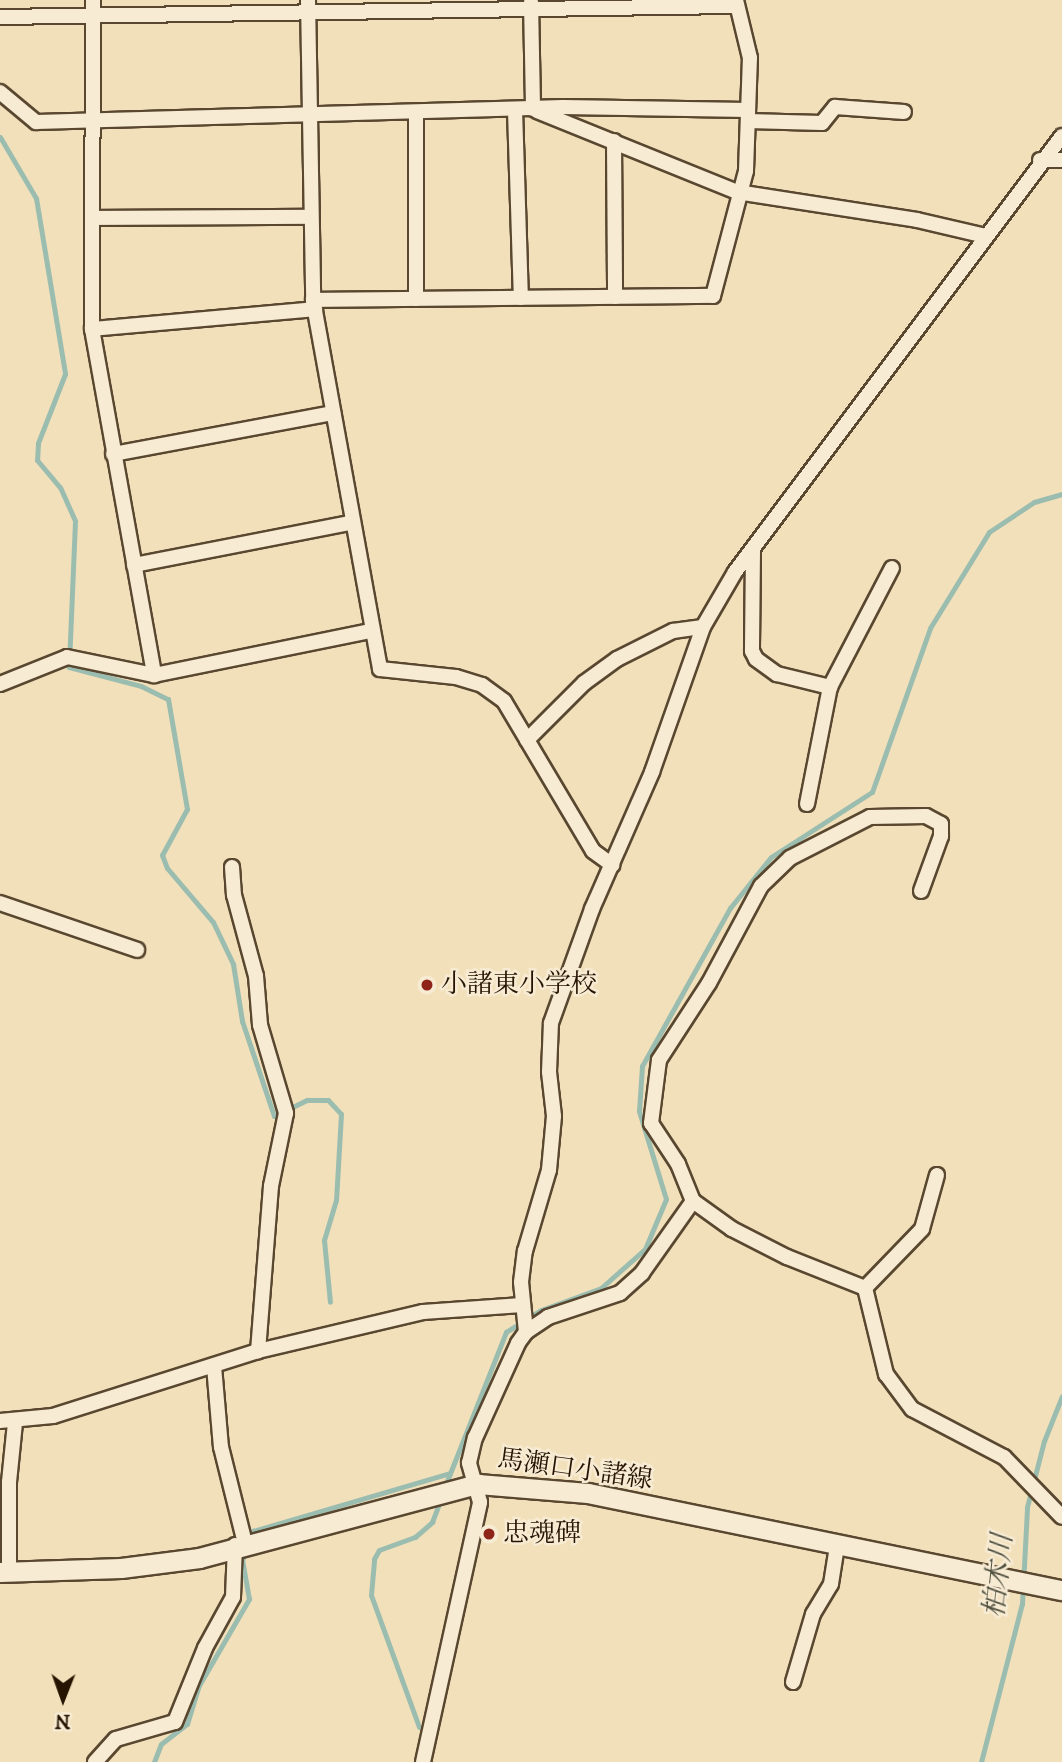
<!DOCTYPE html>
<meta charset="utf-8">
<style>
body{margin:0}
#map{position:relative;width:1062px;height:1762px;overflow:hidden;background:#f2e0bb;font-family:"IM FELL DW Pica","Noto Serif JP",serif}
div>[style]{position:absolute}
.stream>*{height:5px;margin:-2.5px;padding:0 2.5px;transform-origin:2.5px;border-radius:2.5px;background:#9bbdb0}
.roads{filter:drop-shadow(2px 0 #594730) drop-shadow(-2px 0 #594730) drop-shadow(0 2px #594730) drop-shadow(0 -2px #594730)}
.street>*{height:14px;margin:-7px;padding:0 7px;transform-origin:7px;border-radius:7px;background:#f7ebd3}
.secondary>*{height:19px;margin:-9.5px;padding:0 9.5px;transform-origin:9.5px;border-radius:9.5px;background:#f7ebd3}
.dots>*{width:19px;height:19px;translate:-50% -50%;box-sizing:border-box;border:4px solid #f7ebd3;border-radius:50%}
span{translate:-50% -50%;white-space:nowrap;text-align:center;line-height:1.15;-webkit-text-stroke:5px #f7ebd3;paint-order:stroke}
.poi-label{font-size:26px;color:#261401}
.left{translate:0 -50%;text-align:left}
.street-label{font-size:26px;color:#261401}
.water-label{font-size:28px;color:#4f4f3e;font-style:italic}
.north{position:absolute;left:28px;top:1664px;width:70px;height:70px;-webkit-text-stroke:5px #f7ebd3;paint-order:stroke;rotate:181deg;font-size:19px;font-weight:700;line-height:28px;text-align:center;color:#261401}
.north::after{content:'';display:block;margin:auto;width:24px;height:32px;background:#261401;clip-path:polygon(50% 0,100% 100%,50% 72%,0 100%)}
</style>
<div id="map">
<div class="stream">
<i style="left:0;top:137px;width:71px;rotate:59.5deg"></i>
<i style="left:36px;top:198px;width:178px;rotate:80.6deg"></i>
<i style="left:65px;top:374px;width:74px;rotate:111.4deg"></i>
<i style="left:38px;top:443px;width:17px;rotate:93deg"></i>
<i style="left:37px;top:460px;width:35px;rotate:50deg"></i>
<i style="left:60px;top:487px;width:37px;rotate:66deg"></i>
<i style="left:75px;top:521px;width:146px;rotate:92.4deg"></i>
<i style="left:69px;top:667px;width:74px;rotate:14.8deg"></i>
<i style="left:141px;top:686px;width:30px;rotate:26deg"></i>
<i style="left:168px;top:699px;width:112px;rotate:80.2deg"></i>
<i style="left:187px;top:809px;width:52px;rotate:118.5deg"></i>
<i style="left:162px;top:855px;width:14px;rotate:69deg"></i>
<i style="left:167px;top:868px;width:71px;rotate:49.6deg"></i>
<i style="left:213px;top:922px;width:47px;rotate:64.5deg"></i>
<i style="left:233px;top:964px;width:58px;rotate:81deg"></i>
<i style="left:242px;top:1021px;width:100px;rotate:71.4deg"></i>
<i style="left:274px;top:1116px;width:37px;rotate:-26deg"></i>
<i style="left:307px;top:1100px;width:21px"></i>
<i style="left:328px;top:1100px;width:19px;rotate:47deg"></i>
<i style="left:341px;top:1114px;width:86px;rotate:93.3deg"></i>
<i style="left:336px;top:1200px;width:42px;rotate:106.7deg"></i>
<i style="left:324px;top:1240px;width:62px;rotate:84.5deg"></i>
<i style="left:445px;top:1486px;width:166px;rotate:-68.4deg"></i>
<i style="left:506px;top:1332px;width:41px;rotate:-32.2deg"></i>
<i style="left:541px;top:1310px;width:64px;rotate:-20.1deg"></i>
<i style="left:601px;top:1288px;width:59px;rotate:-41.6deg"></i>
<i style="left:645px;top:1249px;width:54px;rotate:-67.2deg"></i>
<i style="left:666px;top:1199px;width:92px;rotate:-107.1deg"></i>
<i style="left:639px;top:1111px;width:45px;rotate:-86.2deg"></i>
<i style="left:642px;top:1066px;width:181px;rotate:-60.9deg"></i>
<i style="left:730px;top:908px;width:65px;rotate:-51.2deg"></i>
<i style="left:771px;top:857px;width:120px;rotate:-32.8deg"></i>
<i style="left:872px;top:792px;width:174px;rotate:-70.5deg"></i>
<i style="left:930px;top:628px;width:113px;rotate:-58.4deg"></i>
<i style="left:989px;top:532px;width:54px;rotate:-33.7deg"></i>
<i style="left:1034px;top:502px;width:29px;rotate:-16deg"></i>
<i style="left:250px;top:1539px;width:9px;rotate:-69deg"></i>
<i style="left:253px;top:1531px;width:205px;rotate:-16.4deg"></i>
<i style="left:419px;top:1727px;width:140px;rotate:-110deg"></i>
<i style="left:371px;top:1595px;width:36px;rotate:-85deg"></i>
<i style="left:374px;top:1559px;width:10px;rotate:-61deg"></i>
<i style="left:379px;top:1550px;width:38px;rotate:-20deg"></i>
<i style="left:415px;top:1537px;width:23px;rotate:-41deg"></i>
<i style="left:432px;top:1522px;width:25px;rotate:-69deg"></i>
<i style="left:154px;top:1762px;width:19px;rotate:-69deg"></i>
<i style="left:161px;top:1744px;width:33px;rotate:-38deg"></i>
<i style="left:187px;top:1724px;width:39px;rotate:-73deg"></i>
<i style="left:198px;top:1687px;width:102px;rotate:-59.9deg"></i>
<i style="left:249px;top:1599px;width:40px;rotate:-100deg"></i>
<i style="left:242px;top:1560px;width:10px;rotate:-66deg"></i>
<i style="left:981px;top:1762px;width:163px;rotate:-75.5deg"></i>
<i style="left:1022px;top:1604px;width:97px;rotate:-87deg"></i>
<i style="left:1027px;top:1507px;width:68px;rotate:-75.6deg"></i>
<i style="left:1044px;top:1441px;width:48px;rotate:-68.2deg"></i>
</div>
<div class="roads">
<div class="street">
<i style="left:93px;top:0;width:329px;rotate:90.2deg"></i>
<i style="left:92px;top:329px;width:352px;rotate:79.8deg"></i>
<i style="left:308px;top:0;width:300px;rotate:89deg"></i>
<i style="left:313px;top:300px;width:375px;rotate:79.7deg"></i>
<i style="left:380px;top:669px;width:76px;rotate:6deg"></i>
<i style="left:456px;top:677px;width:27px;rotate:17deg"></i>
<i style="left:482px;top:685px;width:27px;rotate:36deg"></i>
<i style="left:504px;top:701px;width:174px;rotate:59.3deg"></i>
<i style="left:593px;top:851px;width:24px;rotate:36deg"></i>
<i style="left:531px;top:2px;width:107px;rotate:88.9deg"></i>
<i style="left:0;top:17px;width:737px;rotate:-0.86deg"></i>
<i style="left:0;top:92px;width:47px;rotate:39.8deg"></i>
<i style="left:36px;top:122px;width:527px;rotate:-1.63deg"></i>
<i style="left:563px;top:107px;width:185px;rotate:0.9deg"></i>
<i style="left:515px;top:110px;width:188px;rotate:88.2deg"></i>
<i style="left:537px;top:111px;width:216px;rotate:22deg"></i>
<i style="left:737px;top:192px;width:182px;rotate:8.8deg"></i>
<i style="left:917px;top:220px;width:71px;rotate:13.1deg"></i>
<i style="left:416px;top:112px;width:187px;rotate:90deg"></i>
<i style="left:748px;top:121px;width:74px;rotate:1.5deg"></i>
<i style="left:822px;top:123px;width:21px;rotate:-51deg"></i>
<i style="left:835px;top:107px;width:69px;rotate:4.1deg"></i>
<i style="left:614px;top:141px;width:156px;rotate:89.6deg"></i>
<i style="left:1040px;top:160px;width:22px"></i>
<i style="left:92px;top:218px;width:219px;rotate:-0.3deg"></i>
<i style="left:313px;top:300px;width:400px;rotate:-0.6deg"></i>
<i style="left:713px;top:296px;width:129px;rotate:-75.2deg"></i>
<i style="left:746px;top:171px;width:113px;rotate:-88deg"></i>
<i style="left:750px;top:58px;width:60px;rotate:-103.6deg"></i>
<i style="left:92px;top:329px;width:224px;rotate:-5.1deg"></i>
<i style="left:113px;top:454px;width:224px;rotate:-10.6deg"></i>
<i style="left:753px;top:551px;width:100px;rotate:90.6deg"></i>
<i style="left:752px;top:651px;width:9px;rotate:63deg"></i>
<i style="left:756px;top:659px;width:26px;rotate:36deg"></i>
<i style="left:777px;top:674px;width:55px;rotate:13.8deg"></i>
<i style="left:134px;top:565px;width:221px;rotate:-11deg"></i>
<i style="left:0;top:684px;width:72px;rotate:-21.9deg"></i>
<i style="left:67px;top:657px;width:89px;rotate:11.7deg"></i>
<i style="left:154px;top:675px;width:220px;rotate:-11.5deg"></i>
<i style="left:527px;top:740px;width:81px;rotate:-45deg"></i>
<i style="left:584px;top:683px;width:41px;rotate:-36deg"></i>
<i style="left:617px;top:659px;width:63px;rotate:-26.6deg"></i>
<i style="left:673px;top:631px;width:30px;rotate:-8deg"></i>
<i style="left:807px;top:804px;width:119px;rotate:-78.9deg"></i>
<i style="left:830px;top:687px;width:134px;rotate:-62.5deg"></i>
<i style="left:232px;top:867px;width:28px;rotate:86deg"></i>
<i style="left:234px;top:895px;width:84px;rotate:74.8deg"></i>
<i style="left:256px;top:976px;width:49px;rotate:85.3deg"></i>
<i style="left:260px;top:1025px;width:92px;rotate:73.5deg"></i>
<i style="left:286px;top:1113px;width:75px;rotate:101.6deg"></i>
<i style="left:271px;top:1186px;width:166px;rotate:94.5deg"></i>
<i style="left:921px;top:891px;width:59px;rotate:-70deg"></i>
<i style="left:941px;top:836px;width:12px;rotate:-90deg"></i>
<i style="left:941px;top:824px;width:17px;rotate:-152deg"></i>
<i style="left:926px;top:816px;width:56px;rotate:179deg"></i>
<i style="left:870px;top:817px;width:90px;rotate:152.9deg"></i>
<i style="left:790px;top:858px;width:40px;rotate:136deg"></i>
<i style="left:761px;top:886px;width:110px;rotate:118.2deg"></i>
<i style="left:709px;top:983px;width:92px;rotate:123deg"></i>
<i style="left:659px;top:1060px;width:64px;rotate:97.2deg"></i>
<i style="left:651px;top:1123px;width:49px;rotate:56.6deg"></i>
<i style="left:678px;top:1164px;width:40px;rotate:68deg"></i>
<i style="left:693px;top:1201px;width:48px;rotate:35.7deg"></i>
<i style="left:732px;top:1229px;width:62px;rotate:27deg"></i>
<i style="left:787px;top:1257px;width:84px;rotate:21.7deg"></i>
<i style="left:865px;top:1288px;width:89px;rotate:76.3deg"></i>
<i style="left:886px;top:1374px;width:44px;rotate:53.4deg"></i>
<i style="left:912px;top:1409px;width:104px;rotate:27.6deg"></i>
<i style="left:1004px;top:1457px;width:83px;rotate:46deg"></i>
<i style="left:0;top:903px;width:145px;rotate:18.9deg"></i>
<i style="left:865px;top:1288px;width:82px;rotate:-46deg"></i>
<i style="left:922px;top:1229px;width:56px;rotate:-74.5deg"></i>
<i style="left:526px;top:1332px;width:50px;rotate:-95.7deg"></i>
<i style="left:521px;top:1282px;width:31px;rotate:-83deg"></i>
<i style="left:525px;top:1251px;width:84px;rotate:-73.5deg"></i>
<i style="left:549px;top:1170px;width:54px;rotate:-84.7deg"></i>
<i style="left:554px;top:1116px;width:44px;rotate:-96.5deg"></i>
<i style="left:549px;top:1072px;width:49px;rotate:-87.7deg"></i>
<i style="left:551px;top:1023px;width:121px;rotate:-70.2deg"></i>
<i style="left:592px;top:909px;width:150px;rotate:-66.3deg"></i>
<i style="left:652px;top:772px;width:154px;rotate:-70.6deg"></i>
<i style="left:703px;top:627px;width:64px;rotate:-59.8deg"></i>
<i style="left:735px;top:572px;width:545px;rotate:-53.13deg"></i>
<i style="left:214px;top:1366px;width:81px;rotate:85.1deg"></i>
<i style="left:221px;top:1447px;width:99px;rotate:76deg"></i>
<i style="left:0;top:1421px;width:53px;rotate:-5.4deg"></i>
<i style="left:53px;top:1416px;width:215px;rotate:-17.6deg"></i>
<i style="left:258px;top:1351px;width:170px;rotate:-13.3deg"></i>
<i style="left:423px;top:1312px;width:99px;rotate:-4deg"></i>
<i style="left:9px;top:1573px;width:91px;rotate:-90deg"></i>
<i style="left:9px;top:1482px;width:59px;rotate:-84.2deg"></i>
<i style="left:793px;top:1682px;width:71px;rotate:-73.6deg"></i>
<i style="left:813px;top:1614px;width:35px;rotate:-59deg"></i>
<i style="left:831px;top:1584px;width:39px;rotate:-81deg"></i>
<i style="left:95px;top:1762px;width:31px;rotate:-48deg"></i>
<i style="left:116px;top:1739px;width:61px;rotate:-16.1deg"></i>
<i style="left:175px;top:1722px;width:80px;rotate:-67.9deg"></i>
<i style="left:205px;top:1648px;width:58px;rotate:-61.2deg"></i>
<i style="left:233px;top:1597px;width:52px;rotate:-87.8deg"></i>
<i style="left:423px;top:1762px;width:266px;rotate:-77.6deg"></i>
<i style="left:480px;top:1502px;width:41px;rotate:-105.8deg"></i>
<i style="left:469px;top:1463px;width:26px;rotate:-77deg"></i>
<i style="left:475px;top:1438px;width:104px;rotate:-65.6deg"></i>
<i style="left:518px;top:1343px;width:14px;rotate:-54deg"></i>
<i style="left:526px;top:1332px;width:27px;rotate:-34deg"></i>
<i style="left:548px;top:1317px;width:76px;rotate:-18.4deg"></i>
<i style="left:620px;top:1293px;width:30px;rotate:-42deg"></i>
<i style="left:642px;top:1273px;width:88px;rotate:-54.7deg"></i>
</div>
<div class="secondary">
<i style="left:0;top:1572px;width:121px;rotate:-1.9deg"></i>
<i style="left:121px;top:1568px;width:79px;rotate:-7.3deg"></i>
<i style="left:199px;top:1558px;width:289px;rotate:-14.9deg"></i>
<i style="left:478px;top:1484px;width:110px;rotate:4.7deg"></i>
<i style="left:588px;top:1493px;width:484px;rotate:11.6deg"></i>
</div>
</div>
<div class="dots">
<i style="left:427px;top:985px;background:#8f2418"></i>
<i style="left:489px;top:1534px;background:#8f2418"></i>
</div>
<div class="poi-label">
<span class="left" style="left:441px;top:985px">小諸東小学校</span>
<span class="left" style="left:503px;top:1534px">忠魂碑</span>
</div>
<div class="street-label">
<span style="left:575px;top:1470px;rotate:8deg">馬瀬口小諸線</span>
</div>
<div class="water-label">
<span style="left:999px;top:1576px;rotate:-84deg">柏木川</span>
</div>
<div class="north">N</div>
</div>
